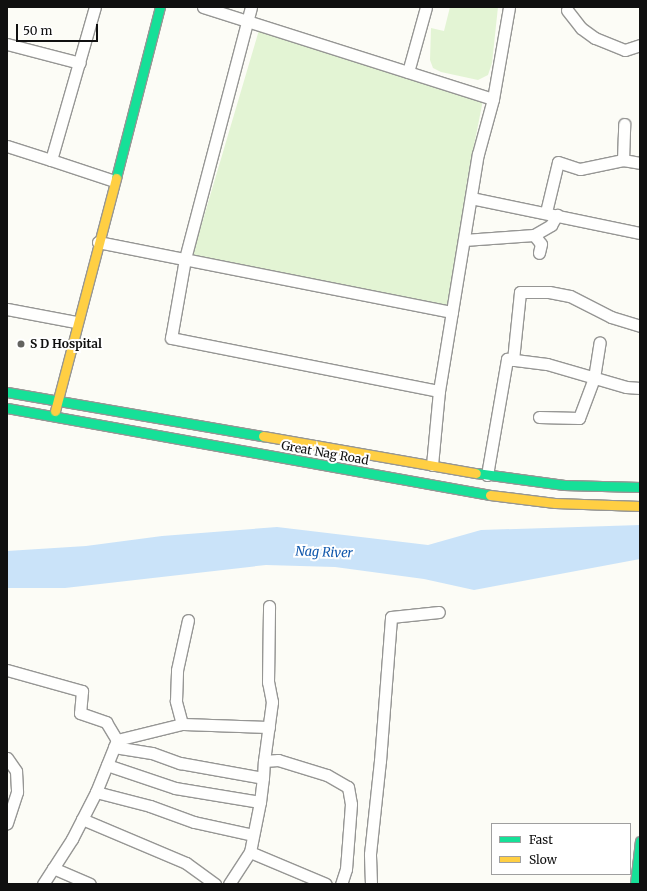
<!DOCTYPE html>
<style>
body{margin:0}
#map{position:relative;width:647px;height:891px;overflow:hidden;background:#fcfcf6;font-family:Merriweather,serif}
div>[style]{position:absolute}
.green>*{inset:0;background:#e3f4d4}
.water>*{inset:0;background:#cae3f9}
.roads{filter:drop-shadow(1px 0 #969694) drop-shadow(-1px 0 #969694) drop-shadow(0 1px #969694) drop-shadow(0 -1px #969694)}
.street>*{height:11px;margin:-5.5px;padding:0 5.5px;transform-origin:5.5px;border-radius:5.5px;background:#fffffe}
.fast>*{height:9px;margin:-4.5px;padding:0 4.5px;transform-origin:4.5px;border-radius:4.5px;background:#16e098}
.slow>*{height:9px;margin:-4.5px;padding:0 4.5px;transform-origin:4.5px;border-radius:4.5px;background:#ffcf43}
.dots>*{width:11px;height:11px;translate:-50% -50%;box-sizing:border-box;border:2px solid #fff;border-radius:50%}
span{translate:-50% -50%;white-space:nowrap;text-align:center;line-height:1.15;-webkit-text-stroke:4px #fff;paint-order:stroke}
.poi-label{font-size:12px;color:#101010;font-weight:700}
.left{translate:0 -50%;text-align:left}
.street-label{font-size:12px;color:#101010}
.water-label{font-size:13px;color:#0f57ac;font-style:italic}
.frame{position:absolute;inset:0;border:8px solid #101010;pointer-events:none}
.legend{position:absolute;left:491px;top:823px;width:140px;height:52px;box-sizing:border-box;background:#fff;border:1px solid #9f9f9f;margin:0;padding:5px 7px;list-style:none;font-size:12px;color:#101010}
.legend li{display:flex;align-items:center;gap:8px;height:20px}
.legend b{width:20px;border:1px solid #9f9f9f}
.scale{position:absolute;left:16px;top:24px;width:82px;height:18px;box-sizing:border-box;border:2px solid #101010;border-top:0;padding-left:5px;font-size:12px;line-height:14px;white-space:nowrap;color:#101010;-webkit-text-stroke:3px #fff;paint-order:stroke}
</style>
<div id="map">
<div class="green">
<i style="clip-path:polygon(450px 7px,498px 7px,492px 63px,488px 75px,478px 80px,441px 72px,433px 68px,430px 60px,431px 28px,444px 31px)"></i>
<i style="clip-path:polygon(259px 30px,483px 100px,467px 181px,450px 309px,192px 257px)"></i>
</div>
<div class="water">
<i style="clip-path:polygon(640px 525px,640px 559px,474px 590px,424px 579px,335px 567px,266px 565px,65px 588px,7px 588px,7px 551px,86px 546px,162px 536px,277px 527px,428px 545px,481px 530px)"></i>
</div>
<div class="roads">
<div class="street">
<i style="left:203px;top:7px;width:304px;rotate:17.6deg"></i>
<i style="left:251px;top:7px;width:260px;rotate:104.7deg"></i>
<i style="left:185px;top:259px;width:80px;rotate:100deg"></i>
<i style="left:171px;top:338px;width:273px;rotate:11.2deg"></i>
<i style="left:567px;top:10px;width:23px;rotate:52deg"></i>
<i style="left:581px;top:28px;width:17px;rotate:36deg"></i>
<i style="left:595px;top:38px;width:32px;rotate:22deg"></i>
<i style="left:625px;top:50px;width:16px;rotate:-18deg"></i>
<i style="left:7px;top:44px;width:75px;rotate:14.6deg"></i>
<i style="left:408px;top:72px;width:67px;rotate:-74.5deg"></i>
<i style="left:7px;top:146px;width:46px;rotate:17.7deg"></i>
<i style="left:51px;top:160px;width:159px;rotate:-74deg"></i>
<i style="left:51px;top:160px;width:66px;rotate:18.4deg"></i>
<i style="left:623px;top:160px;width:36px;rotate:-88deg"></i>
<i style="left:471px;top:198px;width:173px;rotate:11.7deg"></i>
<i style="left:546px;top:212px;width:51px;rotate:-76.5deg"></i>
<i style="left:558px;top:162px;width:23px;rotate:18deg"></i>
<i style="left:580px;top:169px;width:44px;rotate:-11.8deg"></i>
<i style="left:623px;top:160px;width:17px;rotate:10deg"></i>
<i style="left:534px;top:235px;width:11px;rotate:52deg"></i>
<i style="left:541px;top:244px;width:9px;rotate:103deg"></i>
<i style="left:464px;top:240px;width:70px;rotate:-4.1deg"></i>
<i style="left:534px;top:235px;width:20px;rotate:-30deg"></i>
<i style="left:551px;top:225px;width:12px;rotate:-59deg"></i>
<i style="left:98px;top:242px;width:361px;rotate:11.2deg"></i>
<i style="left:7px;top:309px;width:70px;rotate:10.7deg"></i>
<i style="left:513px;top:360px;width:68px;rotate:-84.1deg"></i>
<i style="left:520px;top:292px;width:29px"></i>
<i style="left:549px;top:292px;width:21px;rotate:11deg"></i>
<i style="left:570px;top:296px;width:46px;rotate:27.1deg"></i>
<i style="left:611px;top:317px;width:30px;rotate:17deg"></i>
<i style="left:539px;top:417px;width:40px;rotate:1.4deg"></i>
<i style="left:579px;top:418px;width:43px;rotate:-69.4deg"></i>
<i style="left:594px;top:378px;width:36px;rotate:-81deg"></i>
<i style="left:432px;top:465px;width:74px;rotate:-84.6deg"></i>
<i style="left:439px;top:391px;width:240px;rotate:-80.7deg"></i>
<i style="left:478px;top:154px;width:57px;rotate:-74.7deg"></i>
<i style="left:493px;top:99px;width:93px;rotate:-80.1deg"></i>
<i style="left:487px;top:475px;width:118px;rotate:-80.2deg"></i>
<i style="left:507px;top:359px;width:40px;rotate:7.1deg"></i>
<i style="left:547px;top:364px;width:82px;rotate:16.2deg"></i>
<i style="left:626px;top:387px;width:14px;rotate:4deg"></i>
<i style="left:7px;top:670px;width:78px;rotate:15.6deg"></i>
<i style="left:82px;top:691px;width:22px;rotate:95deg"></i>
<i style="left:80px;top:713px;width:28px;rotate:19deg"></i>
<i style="left:106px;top:722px;width:21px;rotate:59deg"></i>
<i style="left:182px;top:724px;width:24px;rotate:-105deg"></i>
<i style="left:176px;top:701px;width:31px;rotate:-88deg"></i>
<i style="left:177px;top:670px;width:51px;rotate:-77.6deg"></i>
<i style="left:114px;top:747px;width:38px;rotate:9deg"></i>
<i style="left:152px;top:753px;width:30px;rotate:20deg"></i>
<i style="left:180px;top:763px;width:84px;rotate:10.2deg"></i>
<i style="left:263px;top:778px;width:17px;rotate:-87deg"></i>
<i style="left:264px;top:761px;width:14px;rotate:-4deg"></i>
<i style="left:278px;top:760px;width:51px;rotate:17deg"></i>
<i style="left:327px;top:775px;width:24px;rotate:30deg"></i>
<i style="left:348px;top:787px;width:17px;rotate:80deg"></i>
<i style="left:351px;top:804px;width:65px;rotate:94.4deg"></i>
<i style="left:346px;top:869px;width:16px;rotate:108deg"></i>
<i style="left:7px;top:758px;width:16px;rotate:55deg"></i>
<i style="left:16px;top:771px;width:21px;rotate:87deg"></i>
<i style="left:17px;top:792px;width:33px;rotate:108deg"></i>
<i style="left:264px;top:761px;width:60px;rotate:-82.3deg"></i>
<i style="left:272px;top:702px;width:20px;rotate:-101deg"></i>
<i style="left:268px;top:682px;width:76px;rotate:-89.2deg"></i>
<i style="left:107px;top:765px;width:72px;rotate:18.7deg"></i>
<i style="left:175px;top:788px;width:86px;rotate:9.4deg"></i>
<i style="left:260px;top:802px;width:24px;rotate:-83deg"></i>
<i style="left:96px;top:792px;width:56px;rotate:14.5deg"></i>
<i style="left:150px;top:806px;width:47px;rotate:20deg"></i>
<i style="left:194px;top:822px;width:60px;rotate:12.4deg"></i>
<i style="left:82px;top:819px;width:113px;rotate:22.9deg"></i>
<i style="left:186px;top:863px;width:36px;rotate:36deg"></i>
<i style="left:250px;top:852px;width:82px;rotate:22.8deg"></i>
<i style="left:53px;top:868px;width:40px;rotate:23.4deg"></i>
<i style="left:43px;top:884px;width:54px;rotate:-57.2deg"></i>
<i style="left:72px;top:839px;width:53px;rotate:-62.9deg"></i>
<i style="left:96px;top:792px;width:56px;rotate:-68deg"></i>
<i style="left:117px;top:740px;width:67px;rotate:-13.8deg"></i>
<i style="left:182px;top:724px;width:87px;rotate:2deg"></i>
<i style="left:229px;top:884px;width:38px;rotate:-57deg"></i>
<i style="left:250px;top:852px;width:51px;rotate:-78.7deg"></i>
<i style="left:371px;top:884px;width:30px;rotate:-92deg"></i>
<i style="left:370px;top:854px;width:94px;rotate:-83.9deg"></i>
<i style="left:380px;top:761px;width:144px;rotate:-85.6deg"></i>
<i style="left:391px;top:617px;width:48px;rotate:-5.9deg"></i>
</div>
<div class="fast">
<i style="left:116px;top:178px;width:177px;rotate:-75.6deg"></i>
<i style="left:7px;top:392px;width:260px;rotate:9.8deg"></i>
<i style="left:7px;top:408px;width:491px;rotate:10.2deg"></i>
<i style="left:476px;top:473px;width:89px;rotate:7.8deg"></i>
<i style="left:564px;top:485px;width:76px;rotate:1.5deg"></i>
<i style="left:635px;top:884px;width:43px;rotate:-83.4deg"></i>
</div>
<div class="slow">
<i style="left:55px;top:411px;width:241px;rotate:-75.3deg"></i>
<i style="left:263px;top:436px;width:216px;rotate:9.9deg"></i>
<i style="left:490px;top:495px;width:65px;rotate:7deg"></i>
<i style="left:555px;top:503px;width:85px;rotate:2deg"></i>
</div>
</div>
<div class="dots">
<i style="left:21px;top:344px;background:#636360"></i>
</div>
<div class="poi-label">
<span class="left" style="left:30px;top:344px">S D Hospital</span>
</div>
<div class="street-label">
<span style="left:325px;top:453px;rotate:10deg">Great Nag Road</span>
</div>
<div class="water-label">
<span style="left:324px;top:553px;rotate:2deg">Nag River</span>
</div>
<div class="frame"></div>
<ul class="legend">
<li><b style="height:5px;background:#16e098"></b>Fast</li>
<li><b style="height:5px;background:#ffcf43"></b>Slow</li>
</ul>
<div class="scale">50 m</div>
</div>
